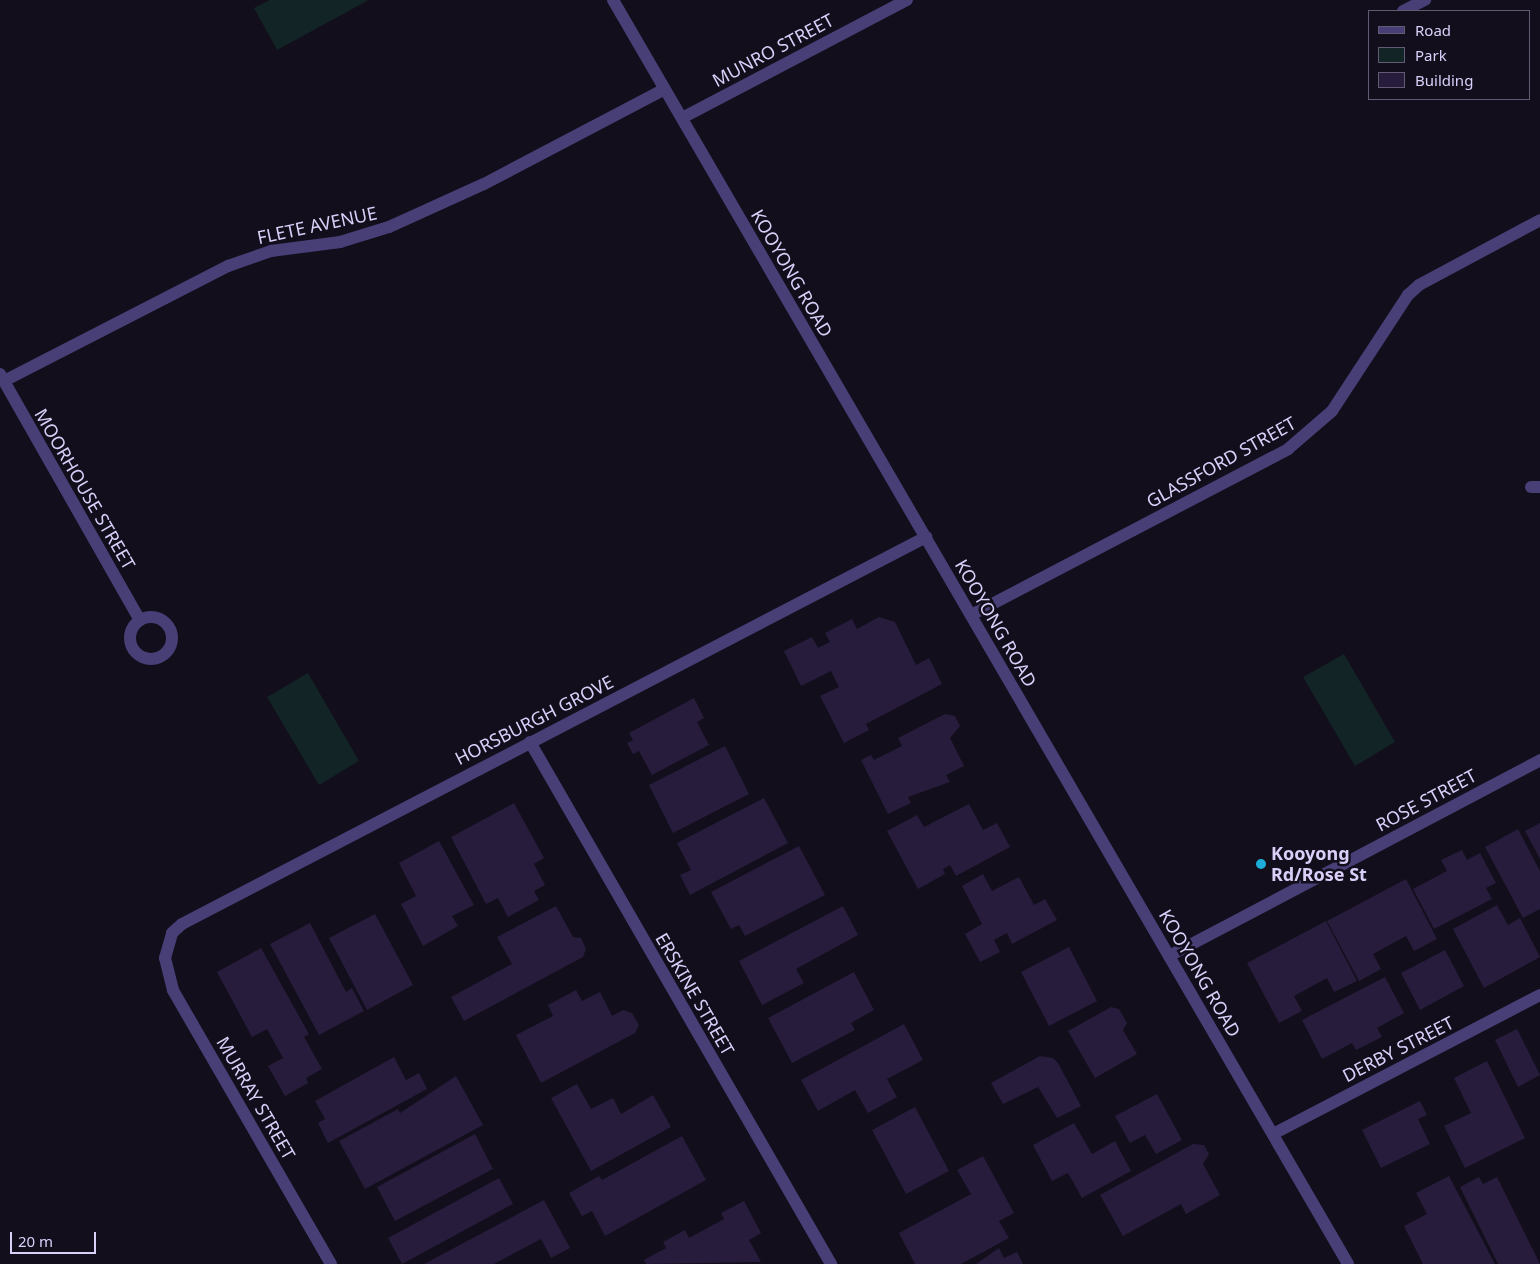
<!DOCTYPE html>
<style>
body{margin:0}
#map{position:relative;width:1540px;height:1264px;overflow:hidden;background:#120e1c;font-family:"Noto Sans",sans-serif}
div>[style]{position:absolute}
.green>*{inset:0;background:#122425}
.building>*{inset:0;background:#271c3b}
.service>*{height:12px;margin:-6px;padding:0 6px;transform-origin:6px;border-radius:6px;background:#483f76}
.minor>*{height:12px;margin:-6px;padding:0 6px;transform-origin:6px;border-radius:6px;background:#483f76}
.minor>.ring{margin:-6px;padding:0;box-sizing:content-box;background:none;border:12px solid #483f76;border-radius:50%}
.tertiary>*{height:12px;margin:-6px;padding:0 6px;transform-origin:6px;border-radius:6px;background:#483f76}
.dots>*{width:14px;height:14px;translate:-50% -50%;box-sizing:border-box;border:2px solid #120e1c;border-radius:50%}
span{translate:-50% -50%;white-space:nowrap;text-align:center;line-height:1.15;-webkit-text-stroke:5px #120e1c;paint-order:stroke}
.street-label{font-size:18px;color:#dacff9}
.poi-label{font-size:18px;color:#dacff9;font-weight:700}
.left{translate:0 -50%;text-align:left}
.legend{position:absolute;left:1368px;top:10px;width:162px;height:90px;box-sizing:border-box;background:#120e1c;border:1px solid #625b74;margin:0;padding:6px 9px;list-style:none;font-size:15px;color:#dacff9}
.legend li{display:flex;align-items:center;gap:10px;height:25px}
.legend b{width:25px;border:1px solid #625b74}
.scale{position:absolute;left:10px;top:1232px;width:86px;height:22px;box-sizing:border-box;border:2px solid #dacff9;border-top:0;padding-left:6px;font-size:15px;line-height:18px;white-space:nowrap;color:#dacff9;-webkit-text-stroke:4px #120e1c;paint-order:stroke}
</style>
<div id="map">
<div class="green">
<i style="clip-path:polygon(270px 0,367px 0,367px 1px,277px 50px,254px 8px)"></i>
<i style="clip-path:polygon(1344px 654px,1395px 742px,1355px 766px,1303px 677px)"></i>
<i style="clip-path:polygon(308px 673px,359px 761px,319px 785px,267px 697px)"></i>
</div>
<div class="building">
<i style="clip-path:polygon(879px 617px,895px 622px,916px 665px,929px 658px,942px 684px,866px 724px,869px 730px,844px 743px,820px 696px,839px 687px,831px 671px,801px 686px,784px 651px,812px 637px,818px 648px,830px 642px,825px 633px,852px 619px,857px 629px)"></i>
<i style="clip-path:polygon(694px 698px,704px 718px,697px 722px,709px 745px,652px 775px,639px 751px,633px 754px,627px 743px,633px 740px,629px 733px)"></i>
<i style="clip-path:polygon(945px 714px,955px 716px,960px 726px,950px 738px,964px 766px,946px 775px,950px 782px,908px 797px,911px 803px,888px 814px,861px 760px,871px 755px,874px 760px,902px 746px,898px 738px)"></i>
<i style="clip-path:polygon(725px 746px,749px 794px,673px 833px,649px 785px)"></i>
<i style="clip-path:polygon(764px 798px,788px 843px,690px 895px,680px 875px,691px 870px,677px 843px)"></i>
<i style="clip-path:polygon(514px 803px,544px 858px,534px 864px,545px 885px,534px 891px,539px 900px,508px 917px,498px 898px,486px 904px,451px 837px)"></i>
<i style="clip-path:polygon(969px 804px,983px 830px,997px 823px,1010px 847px,956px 876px,950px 865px,943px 869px,945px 874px,918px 889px,887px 831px,917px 815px,924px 827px)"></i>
<i style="clip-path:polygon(1540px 823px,1540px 859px,1525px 831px)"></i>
<i style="clip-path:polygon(1518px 829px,1540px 871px,1540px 909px,1523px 918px,1485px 847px)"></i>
<i style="clip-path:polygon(439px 841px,474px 905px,452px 916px,458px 926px,423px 946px,401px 904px,416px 896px,399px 863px)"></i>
<i style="clip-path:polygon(799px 846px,825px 895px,745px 936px,739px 925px,731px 929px,711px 892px)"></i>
<i style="clip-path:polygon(1462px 850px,1467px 860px,1480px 853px,1496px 883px,1486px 888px,1492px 899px,1434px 929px,1413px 889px,1447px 871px,1441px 860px)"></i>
<i style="clip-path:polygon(983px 874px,992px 891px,1019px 877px,1034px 905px,1045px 899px,1057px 920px,1012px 944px,1007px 933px,994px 940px,1000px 952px,980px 962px,965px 934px,982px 924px,962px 886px)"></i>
<i style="clip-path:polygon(1406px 879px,1437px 939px,1414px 951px,1406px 936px,1373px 954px,1381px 969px,1359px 981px,1327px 921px)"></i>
<i style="clip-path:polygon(1497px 905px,1508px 925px,1520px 918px,1540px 957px,1484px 988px,1453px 929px)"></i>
<i style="clip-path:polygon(556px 906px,573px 937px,581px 938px,586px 949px,583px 957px,464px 1021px,451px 997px,512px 964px,497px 937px)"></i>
<i style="clip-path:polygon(843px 906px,858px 935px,796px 969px,804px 983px,762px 1005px,739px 961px)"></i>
<i style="clip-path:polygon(375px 914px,413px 985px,367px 1010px,329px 938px)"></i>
<i style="clip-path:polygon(1326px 921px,1357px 981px,1334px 992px,1327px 978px,1294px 996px,1302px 1011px,1279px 1023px,1247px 963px)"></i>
<i style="clip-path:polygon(310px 923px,346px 992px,352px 988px,364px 1011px,319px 1035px,270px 944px)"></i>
<i style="clip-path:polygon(1069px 947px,1097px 1001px,1049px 1026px,1021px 972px)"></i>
<i style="clip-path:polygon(261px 948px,309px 1034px,304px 1037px,322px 1069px,306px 1078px,308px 1083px,285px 1096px,268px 1066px,283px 1058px,267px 1029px,252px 1037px,217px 972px)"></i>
<i style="clip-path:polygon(1445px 950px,1464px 986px,1420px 1010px,1401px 973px)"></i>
<i style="clip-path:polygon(854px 972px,874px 1010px,851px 1023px,855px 1030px,792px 1063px,768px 1018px)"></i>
<i style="clip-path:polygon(1385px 977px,1404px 1013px,1377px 1028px,1382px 1037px,1356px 1050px,1352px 1043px,1322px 1059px,1302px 1020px)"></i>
<i style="clip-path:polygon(576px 990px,582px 1001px,600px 992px,612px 1016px,623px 1010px,632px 1013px,639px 1025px,635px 1033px,541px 1083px,516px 1035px,553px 1016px,548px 1005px)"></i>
<i style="clip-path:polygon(1111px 1007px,1119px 1009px,1127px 1023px,1123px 1030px,1137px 1054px,1095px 1078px,1068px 1031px)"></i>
<i style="clip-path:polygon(904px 1024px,923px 1060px,887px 1079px,897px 1097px,868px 1113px,855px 1090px,818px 1111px,801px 1080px)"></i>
<i style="clip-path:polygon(1517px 1029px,1540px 1075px,1518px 1087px,1495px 1040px)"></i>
<i style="clip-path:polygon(1040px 1056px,1053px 1058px,1058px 1063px,1081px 1106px,1057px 1118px,1038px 1087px,1003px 1104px,991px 1083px)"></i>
<i style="clip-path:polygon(394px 1057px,406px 1080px,419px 1073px,427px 1089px,328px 1143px,318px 1123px,325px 1119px,315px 1101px)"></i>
<i style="clip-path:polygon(1487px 1061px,1525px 1138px,1465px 1168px,1444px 1126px,1471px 1113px,1454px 1078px)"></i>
<i style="clip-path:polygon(456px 1076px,483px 1125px,365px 1189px,339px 1141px,398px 1109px,400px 1113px)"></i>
<i style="clip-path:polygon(577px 1084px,591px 1109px,613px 1098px,621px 1114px,653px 1095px,671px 1127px,591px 1171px,551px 1098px)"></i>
<i style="clip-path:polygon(1157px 1094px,1182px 1140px,1156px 1154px,1145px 1135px,1130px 1143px,1115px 1116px)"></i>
<i style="clip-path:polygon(1420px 1101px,1427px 1115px,1418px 1119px,1430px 1144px,1381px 1168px,1362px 1130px)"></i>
<i style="clip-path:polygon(915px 1107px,949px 1171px,906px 1194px,872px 1130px)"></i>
<i style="clip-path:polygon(1074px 1123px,1092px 1154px,1115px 1141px,1131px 1171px,1082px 1198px,1068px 1173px,1052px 1181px,1033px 1145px)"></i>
<i style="clip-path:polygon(475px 1134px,493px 1169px,395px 1221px,377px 1187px)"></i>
<i style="clip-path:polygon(682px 1136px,706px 1180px,605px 1236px,592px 1211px,582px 1216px,569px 1193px,599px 1176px,602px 1180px)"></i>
<i style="clip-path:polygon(1193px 1144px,1204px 1145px,1209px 1154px,1203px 1164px,1220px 1195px,1186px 1214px,1181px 1204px,1123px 1236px,1100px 1195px)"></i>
<i style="clip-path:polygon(983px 1156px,1014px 1213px,999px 1221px,1009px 1238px,961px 1264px,915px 1264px,899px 1233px,971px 1194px,957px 1170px)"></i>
<i style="clip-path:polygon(1449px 1176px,1495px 1264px,1423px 1264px,1404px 1226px,1427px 1214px,1416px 1193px)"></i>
<i style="clip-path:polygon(1479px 1177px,1483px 1184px,1497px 1177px,1540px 1264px,1498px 1264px,1460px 1187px)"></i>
<i style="clip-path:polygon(499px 1178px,513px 1204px,402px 1264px,388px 1238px)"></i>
<i style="clip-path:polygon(544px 1200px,570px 1248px,551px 1258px,541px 1239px,494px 1264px,424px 1264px)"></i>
<i style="clip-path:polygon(744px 1201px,761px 1233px,749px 1240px,761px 1262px,646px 1264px,644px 1260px,666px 1248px,663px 1242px,685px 1230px,689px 1238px,724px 1219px,721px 1213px)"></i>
<i style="clip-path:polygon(999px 1248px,1004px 1258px,1017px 1252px,1023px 1264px,976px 1264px)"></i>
</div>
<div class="service">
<i style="left:1403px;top:11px;width:25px;rotate:-27deg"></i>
<i style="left:1531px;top:487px;width:9px"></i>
</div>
<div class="minor">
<i style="left:682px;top:118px;width:254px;rotate:-27.7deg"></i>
<i style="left:0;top:374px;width:283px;rotate:60.4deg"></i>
<i style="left:4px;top:381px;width:252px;rotate:-27.2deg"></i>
<i style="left:228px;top:266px;width:46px;rotate:-19.2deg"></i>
<i style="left:271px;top:251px;width:70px;rotate:-7.4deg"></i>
<i style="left:340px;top:242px;width:51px;rotate:-17deg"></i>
<i style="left:389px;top:227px;width:104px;rotate:-24.4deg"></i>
<i style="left:484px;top:184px;width:204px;rotate:-27.7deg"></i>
<i style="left:971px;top:615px;width:358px;rotate:-27.6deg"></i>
<i style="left:1288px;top:449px;width:58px;rotate:-40.8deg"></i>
<i style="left:1332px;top:411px;width:139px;rotate:-56.8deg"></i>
<i style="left:1408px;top:295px;width:15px;rotate:-42deg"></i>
<i style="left:1419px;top:285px;width:137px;rotate:-28.2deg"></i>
<i class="ring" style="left:130px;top:617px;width:30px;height:30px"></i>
<i style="left:530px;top:742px;width:603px;rotate:60.03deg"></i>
<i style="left:1169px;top:956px;width:420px;rotate:-27.8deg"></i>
<i style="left:1273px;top:1134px;width:301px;rotate:-27.5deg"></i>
<i style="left:331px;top:1264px;width:316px;rotate:-120deg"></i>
<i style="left:173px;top:990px;width:33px;rotate:-104deg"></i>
<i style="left:165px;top:958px;width:26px;rotate:-74deg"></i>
<i style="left:172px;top:933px;width:13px;rotate:-42deg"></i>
<i style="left:182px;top:924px;width:839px;rotate:-27.48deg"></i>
</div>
<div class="tertiary">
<i style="left:613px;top:0;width:1462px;rotate:59.82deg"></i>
</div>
<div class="dots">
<i style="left:1261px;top:864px;background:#1cadd9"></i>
</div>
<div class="street-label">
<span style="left:773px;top:50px;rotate:-28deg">MUNRO STREET</span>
<span style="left:317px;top:225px;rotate:-12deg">FLETE AVENUE</span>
<span style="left:792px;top:273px;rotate:60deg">KOOYONG ROAD</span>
<span style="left:1221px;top:462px;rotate:-29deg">GLASSFORD STREET</span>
<span style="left:85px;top:489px;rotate:60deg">MOORHOUSE STREET</span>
<span style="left:996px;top:623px;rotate:60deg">KOOYONG ROAD</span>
<span style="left:534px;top:720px;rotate:-27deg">HORSBURGH GROVE</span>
<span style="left:1426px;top:800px;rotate:-28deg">ROSE STREET</span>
<span style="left:1200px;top:973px;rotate:60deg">KOOYONG ROAD</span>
<span style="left:695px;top:994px;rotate:60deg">ERSKINE STREET</span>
<span style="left:1398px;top:1049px;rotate:-27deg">DERBY STREET</span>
<span style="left:256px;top:1098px;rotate:60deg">MURRAY STREET</span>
</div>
<div class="poi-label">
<span class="left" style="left:1271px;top:864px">Kooyong<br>Rd/Rose St</span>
</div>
<ul class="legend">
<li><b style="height:6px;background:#483f76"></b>Road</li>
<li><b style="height:14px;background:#122425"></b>Park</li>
<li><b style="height:14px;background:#271c3b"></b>Building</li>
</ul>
<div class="scale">20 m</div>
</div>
